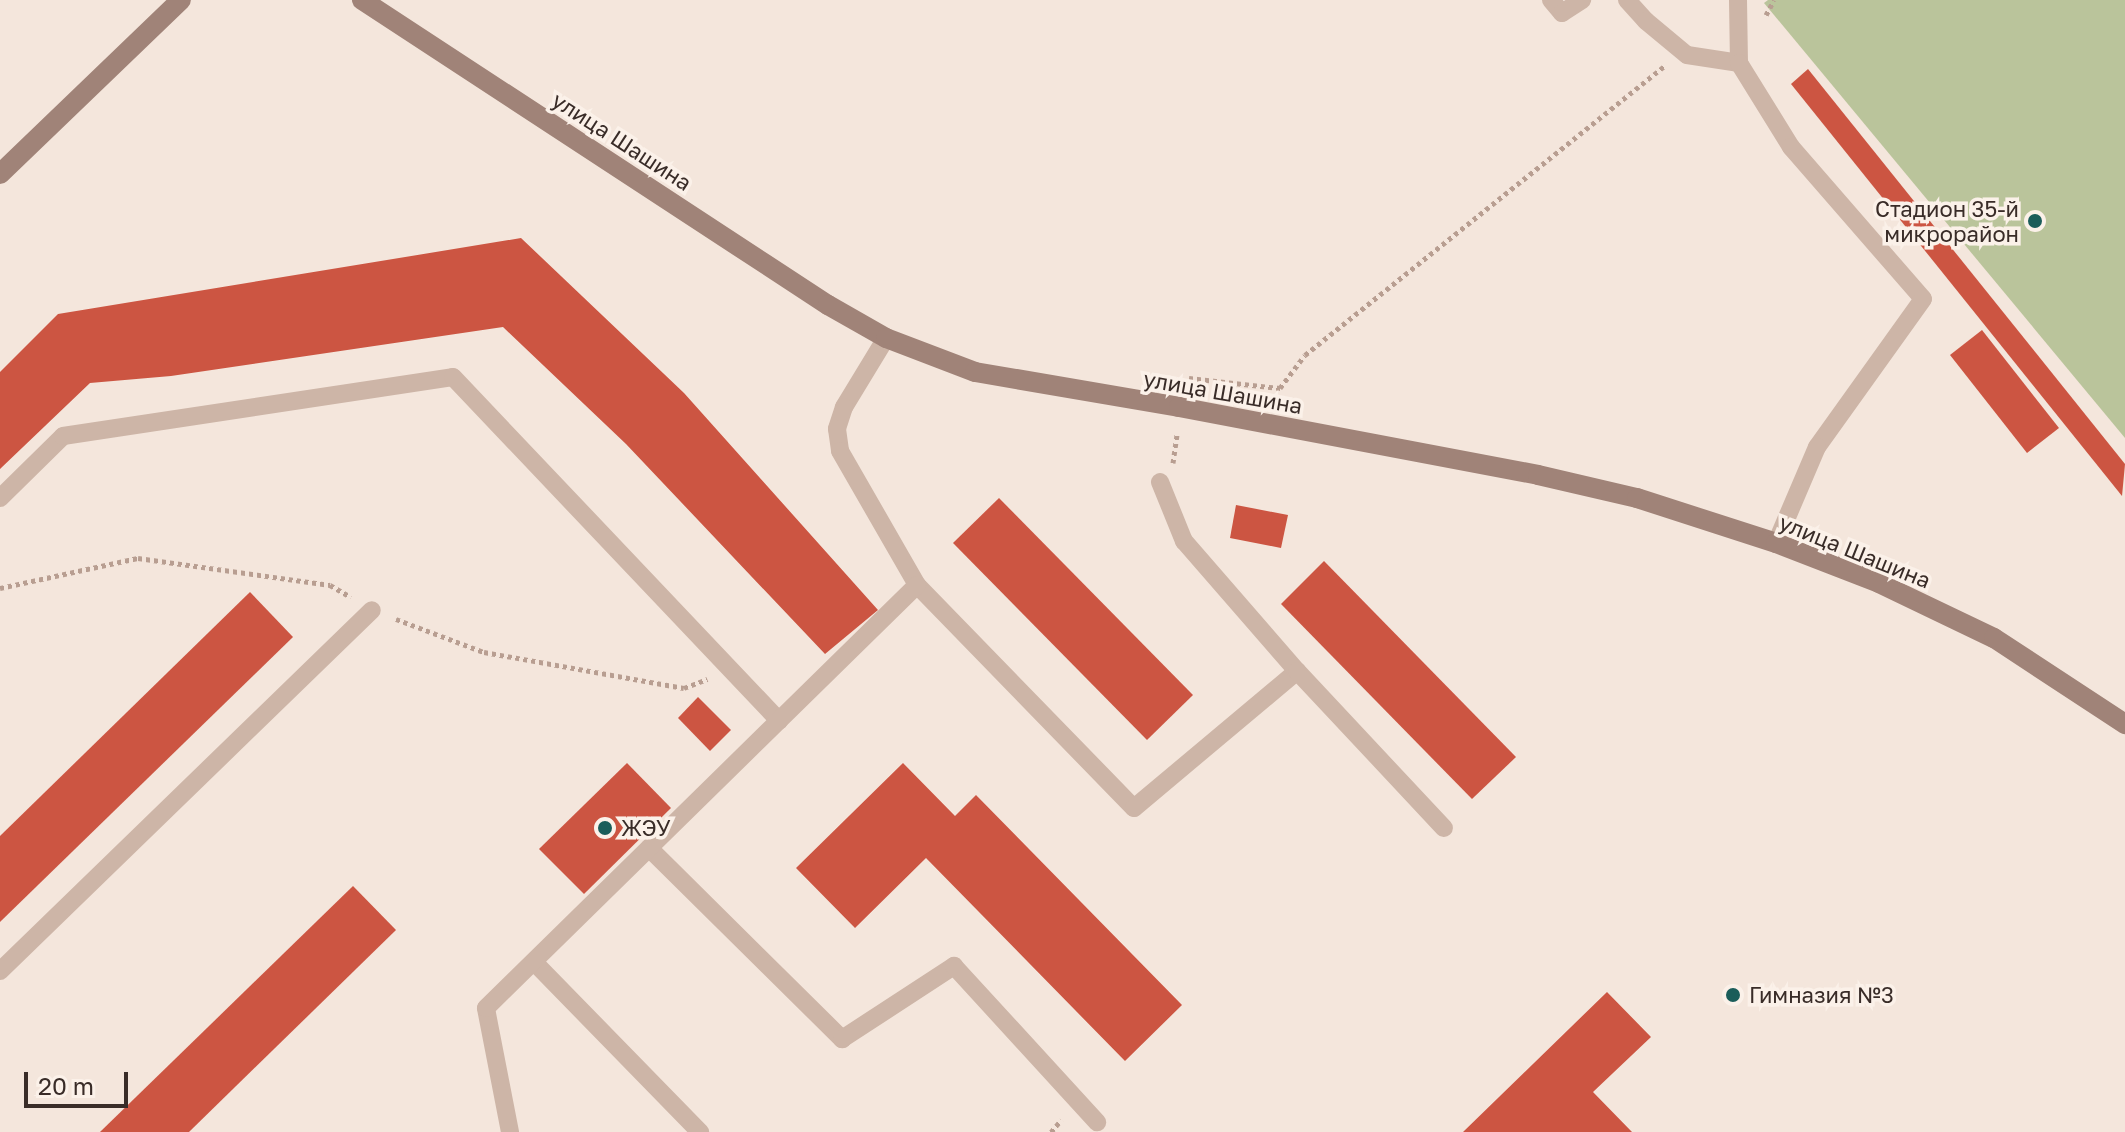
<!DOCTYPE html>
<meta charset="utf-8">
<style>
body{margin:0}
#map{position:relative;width:2125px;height:1132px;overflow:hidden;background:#f4e6dc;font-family:"Golos Text",sans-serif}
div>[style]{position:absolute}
.green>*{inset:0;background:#bac49b}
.building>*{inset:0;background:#cc5542}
.path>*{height:5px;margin-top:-2.5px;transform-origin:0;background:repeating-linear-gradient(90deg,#b89e91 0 4px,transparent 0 8px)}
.lane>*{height:18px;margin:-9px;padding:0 9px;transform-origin:9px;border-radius:9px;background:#cdb5a7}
.secondary>*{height:20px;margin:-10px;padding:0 10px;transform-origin:10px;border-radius:10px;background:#a08378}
.dots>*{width:22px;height:22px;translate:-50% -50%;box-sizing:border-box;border:4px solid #fbf1e9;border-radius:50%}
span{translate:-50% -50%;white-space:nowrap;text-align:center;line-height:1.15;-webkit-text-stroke:7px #fbf1e9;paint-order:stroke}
.street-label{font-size:22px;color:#392c28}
.poi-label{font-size:22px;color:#392c28}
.right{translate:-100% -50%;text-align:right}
.left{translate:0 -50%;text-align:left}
.scale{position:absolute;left:24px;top:1072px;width:104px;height:36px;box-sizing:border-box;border:4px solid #392c28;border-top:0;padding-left:10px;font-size:24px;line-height:28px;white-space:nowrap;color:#392c28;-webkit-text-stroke:6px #fbf1e9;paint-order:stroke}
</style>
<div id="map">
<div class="green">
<i style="clip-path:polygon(1768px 0,2125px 0,2125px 438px,1764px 3px)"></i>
</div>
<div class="building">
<i style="clip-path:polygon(1808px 69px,2125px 464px,2122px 496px,1791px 84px)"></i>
<i style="clip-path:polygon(521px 238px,684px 393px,878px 610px,825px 654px,626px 444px,503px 327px,171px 376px,90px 383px,0 469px,0 372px,58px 314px)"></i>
<i style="clip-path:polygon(1982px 330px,2059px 428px,2027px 453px,1950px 355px)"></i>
<i style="clip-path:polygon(999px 498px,1193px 695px,1147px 740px,953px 543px)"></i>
<i style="clip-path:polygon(1236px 505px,1288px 515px,1281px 548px,1230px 538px)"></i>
<i style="clip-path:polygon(1324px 561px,1516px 757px,1472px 799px,1281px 604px)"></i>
<i style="clip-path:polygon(250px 592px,293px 637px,0 922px,0 836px)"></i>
<i style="clip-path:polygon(698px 697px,731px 730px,710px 751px,678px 718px)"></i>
<i style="clip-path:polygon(627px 763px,671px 808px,584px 894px,539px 849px)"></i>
<i style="clip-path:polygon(903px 763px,955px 816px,976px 795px,1182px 1005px,1125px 1061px,926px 858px,855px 928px,796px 868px)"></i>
<i style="clip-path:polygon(353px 886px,396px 930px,189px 1132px,100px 1132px)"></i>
<i style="clip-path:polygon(1607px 992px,1651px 1037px,1593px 1092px,1632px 1132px,1463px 1132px)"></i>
</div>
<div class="path">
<i style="left:1766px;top:15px;width:17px;rotate:-62deg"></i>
<i style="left:1189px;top:378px;width:92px;rotate:6.3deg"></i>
<i style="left:1280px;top:388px;width:41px;rotate:-52.9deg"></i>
<i style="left:1305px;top:355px;width:461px;rotate:-38.8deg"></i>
<i style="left:1173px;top:463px;width:30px;rotate:-82deg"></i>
<i style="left:0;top:588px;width:141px;rotate:-12.3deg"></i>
<i style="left:138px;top:558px;width:194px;rotate:8deg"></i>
<i style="left:330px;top:585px;width:24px;rotate:30deg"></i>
<i style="left:396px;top:619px;width:94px;rotate:20.6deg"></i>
<i style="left:484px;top:652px;width:203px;rotate:10.2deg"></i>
<i style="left:684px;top:688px;width:25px;rotate:-21deg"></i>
<i style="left:1051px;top:1132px;width:16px;rotate:-50deg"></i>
</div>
<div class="lane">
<i style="left:1551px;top:0;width:17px;rotate:50deg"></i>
<i style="left:1562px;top:13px;width:24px;rotate:-33deg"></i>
<i style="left:1627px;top:0;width:28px;rotate:48deg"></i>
<i style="left:1646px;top:21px;width:53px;rotate:39.7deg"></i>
<i style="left:1687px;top:55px;width:53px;rotate:8.7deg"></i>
<i style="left:1738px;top:0;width:63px;rotate:89.1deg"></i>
<i style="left:1739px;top:63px;width:99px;rotate:58.2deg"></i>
<i style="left:1791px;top:147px;width:201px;rotate:49deg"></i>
<i style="left:1923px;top:299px;width:182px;rotate:125.6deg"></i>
<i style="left:1817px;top:447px;width:104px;rotate:113.1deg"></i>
<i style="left:886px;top:338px;width:81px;rotate:121.3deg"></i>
<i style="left:844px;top:407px;width:23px;rotate:108deg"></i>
<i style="left:837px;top:429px;width:22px;rotate:82deg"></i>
<i style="left:840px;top:451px;width:155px;rotate:60.1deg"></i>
<i style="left:917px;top:585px;width:311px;rotate:45.8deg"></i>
<i style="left:1134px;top:808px;width:213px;rotate:-40deg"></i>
<i style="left:1160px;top:482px;width:64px;rotate:67.9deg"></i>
<i style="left:1184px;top:541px;width:172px;rotate:49deg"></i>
<i style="left:1297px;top:671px;width:215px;rotate:46.9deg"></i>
<i style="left:0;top:498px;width:88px;rotate:-44.5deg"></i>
<i style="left:63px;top:436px;width:394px;rotate:-8.6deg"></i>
<i style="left:453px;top:377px;width:474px;rotate:46.5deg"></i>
<i style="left:649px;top:848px;width:272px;rotate:44.7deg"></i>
<i style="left:842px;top:1039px;width:134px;rotate:-33.1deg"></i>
<i style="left:954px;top:966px;width:212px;rotate:47.5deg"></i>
<i style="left:534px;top:962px;width:238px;rotate:45.7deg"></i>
<i style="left:0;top:971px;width:518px;rotate:-44.14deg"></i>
<i style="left:510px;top:1132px;width:126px;rotate:-101deg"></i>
<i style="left:486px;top:1008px;width:604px;rotate:-44.46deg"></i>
</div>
<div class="secondary">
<i style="left:362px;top:0;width:557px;rotate:33.21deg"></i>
<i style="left:828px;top:305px;width:67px;rotate:29.6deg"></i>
<i style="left:886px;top:338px;width:95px;rotate:20.9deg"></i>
<i style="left:975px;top:372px;width:207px;rotate:9.7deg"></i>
<i style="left:1179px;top:407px;width:365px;rotate:10.7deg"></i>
<i style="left:1538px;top:475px;width:102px;rotate:13.1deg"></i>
<i style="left:1637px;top:498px;width:146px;rotate:17.9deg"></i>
<i style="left:1776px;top:543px;width:110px;rotate:21.2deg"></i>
<i style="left:1879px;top:583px;width:127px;rotate:25.6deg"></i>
<i style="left:1994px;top:638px;width:157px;rotate:33.3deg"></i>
<i style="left:0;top:174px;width:251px;rotate:-43.9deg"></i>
</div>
<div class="dots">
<i style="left:2035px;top:221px;background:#1b5d5a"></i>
<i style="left:605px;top:828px;background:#1b5d5a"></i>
<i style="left:1733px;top:995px;background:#1b5d5a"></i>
</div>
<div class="street-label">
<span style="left:622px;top:141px;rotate:33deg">улица Шашина</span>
<span style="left:1223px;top:392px;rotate:10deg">улица Шашина</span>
<span style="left:1855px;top:551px;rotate:22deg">улица Шашина</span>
</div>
<div class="poi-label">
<span class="right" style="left:2019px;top:221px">Стадион 35-й<br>микрорайон</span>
<span class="left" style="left:621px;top:828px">ЖЭУ</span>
<span class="left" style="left:1749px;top:995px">Гимназия №3</span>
</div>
<div class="scale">20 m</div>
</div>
